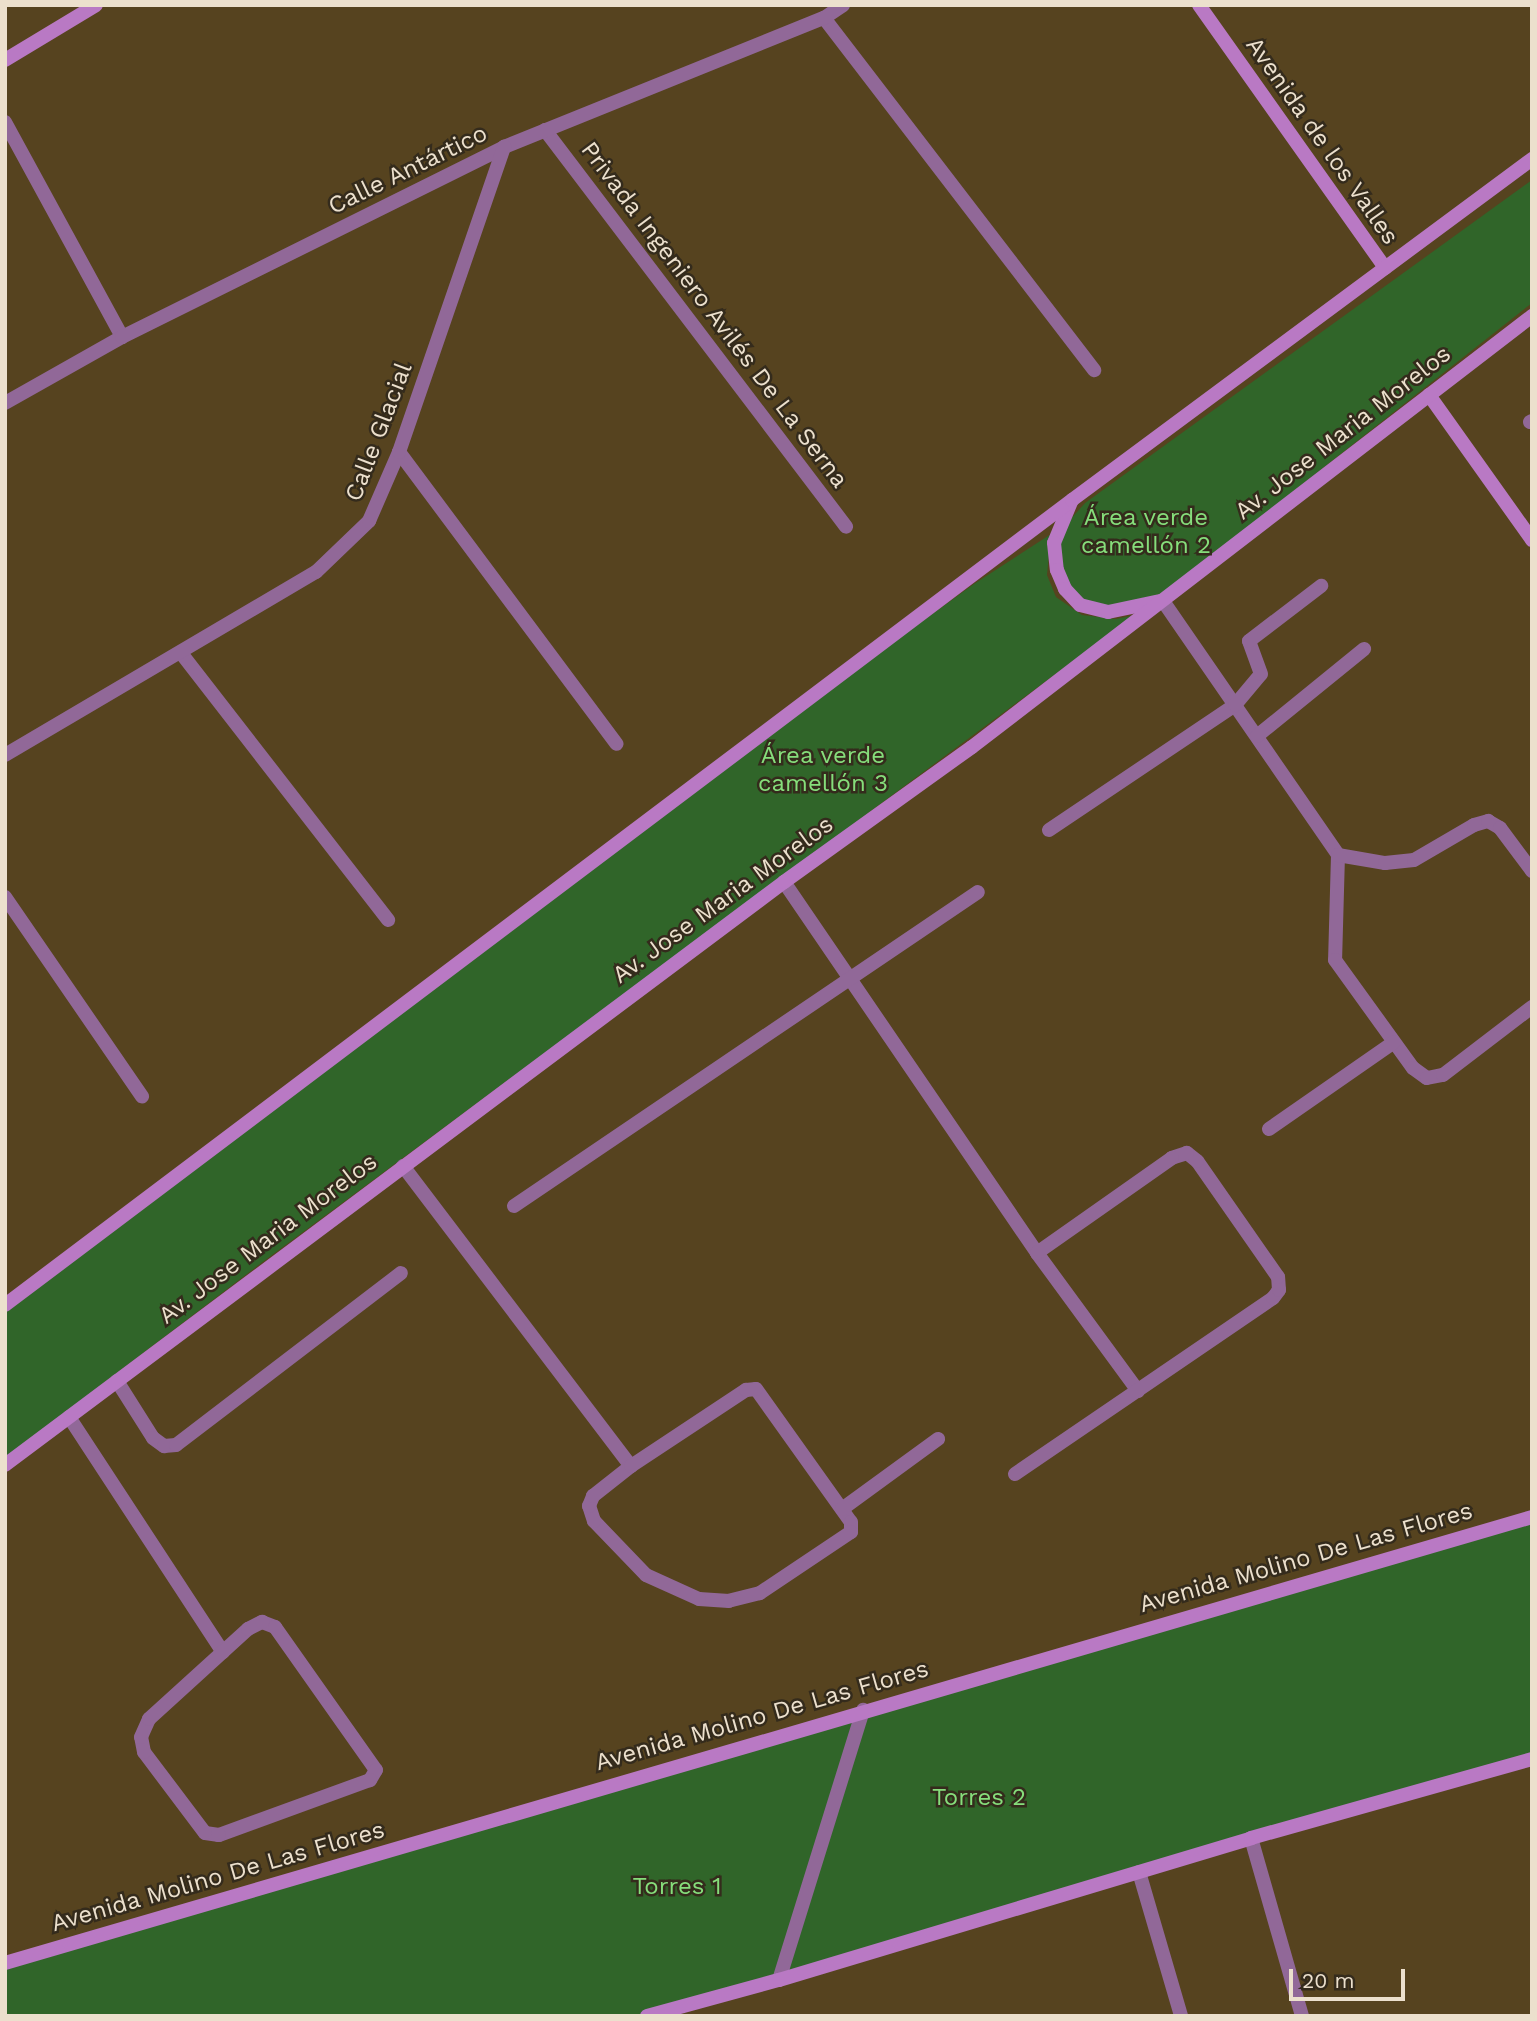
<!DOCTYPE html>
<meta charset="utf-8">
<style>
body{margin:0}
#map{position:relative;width:1537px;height:2021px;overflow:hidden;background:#56431f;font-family:"Work Sans",sans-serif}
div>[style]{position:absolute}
.green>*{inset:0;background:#306529}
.street>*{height:14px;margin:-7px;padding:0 7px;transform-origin:7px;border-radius:7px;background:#916898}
.secondary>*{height:14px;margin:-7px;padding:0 7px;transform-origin:7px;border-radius:7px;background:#b979c4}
span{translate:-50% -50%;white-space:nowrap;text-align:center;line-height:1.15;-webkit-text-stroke:5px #342b1c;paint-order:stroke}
.street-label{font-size:24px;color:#ece0cd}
.park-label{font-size:24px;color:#86de7b}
.frame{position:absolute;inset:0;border:7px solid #ece0cd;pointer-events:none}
.scale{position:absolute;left:1289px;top:1969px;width:116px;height:32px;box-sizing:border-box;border:4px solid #ece0cd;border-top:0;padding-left:9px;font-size:21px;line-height:24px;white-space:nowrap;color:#ece0cd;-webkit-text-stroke:5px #342b1c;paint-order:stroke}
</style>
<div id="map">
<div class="green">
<i style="clip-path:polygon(1532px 180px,1532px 303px,1176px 584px,1150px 600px,1112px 610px,1080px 605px,1062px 583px,1059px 532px,1085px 503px)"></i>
<i style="clip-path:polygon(1051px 534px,1047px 575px,1056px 597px,1082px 615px,1116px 619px,1135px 615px,264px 1261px,5px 1458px,5px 1313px,781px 723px,974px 584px)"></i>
<i style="clip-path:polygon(1532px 1521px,1532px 1754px,785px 1973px,867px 1714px)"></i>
<i style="clip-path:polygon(859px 1713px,778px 1979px,641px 2016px,5px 2016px,5px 1965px)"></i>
</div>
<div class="street">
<i style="left:824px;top:18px;width:444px;rotate:52.5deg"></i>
<i style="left:5px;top:122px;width:245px;rotate:61.4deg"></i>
<i style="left:545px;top:130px;width:498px;rotate:52.8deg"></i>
<i style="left:5px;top:403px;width:134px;rotate:-29.4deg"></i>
<i style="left:122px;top:337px;width:427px;rotate:-26.4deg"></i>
<i style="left:504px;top:147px;width:345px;rotate:-22deg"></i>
<i style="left:824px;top:18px;width:23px;rotate:-34deg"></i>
<i style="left:1530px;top:422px;width:2px;rotate:-27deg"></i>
<i style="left:399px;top:452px;width:364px;rotate:53.3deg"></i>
<i style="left:1163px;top:601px;width:308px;rotate:55.4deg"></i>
<i style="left:1338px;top:855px;width:105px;rotate:91.6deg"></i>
<i style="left:1335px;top:960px;width:133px;rotate:54.2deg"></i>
<i style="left:1413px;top:1068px;width:17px;rotate:36deg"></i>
<i style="left:1427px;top:1078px;width:16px;rotate:-11deg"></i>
<i style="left:1443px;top:1075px;width:112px;rotate:-37.4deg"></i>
<i style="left:181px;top:653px;width:338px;rotate:52.2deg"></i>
<i style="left:1257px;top:736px;width:138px;rotate:-39.1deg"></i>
<i style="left:5px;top:755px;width:361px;rotate:-30.5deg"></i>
<i style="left:316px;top:572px;width:74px;rotate:-43.9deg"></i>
<i style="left:369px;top:521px;width:75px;rotate:-66.5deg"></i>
<i style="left:399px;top:452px;width:323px;rotate:-71deg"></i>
<i style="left:1049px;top:830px;width:224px;rotate:-33.9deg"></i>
<i style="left:1235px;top:705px;width:40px;rotate:-50deg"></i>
<i style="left:1261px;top:674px;width:35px;rotate:-110deg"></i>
<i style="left:1249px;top:641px;width:91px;rotate:-37.4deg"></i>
<i style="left:1338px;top:855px;width:48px;rotate:9.7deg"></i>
<i style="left:1385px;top:863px;width:29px;rotate:-6deg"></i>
<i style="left:1414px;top:860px;width:69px;rotate:-30.3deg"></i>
<i style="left:1474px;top:825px;width:15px;rotate:-16deg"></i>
<i style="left:1488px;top:821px;width:14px;rotate:30deg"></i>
<i style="left:1500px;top:828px;width:54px;rotate:53.3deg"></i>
<i style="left:784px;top:882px;width:449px;rotate:55.7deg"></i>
<i style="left:1037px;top:1253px;width:171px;rotate:53.8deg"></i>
<i style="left:5px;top:897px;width:242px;rotate:55.5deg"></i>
<i style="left:1269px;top:1129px;width:152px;rotate:-34.8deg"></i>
<i style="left:403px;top:1166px;width:377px;rotate:52.8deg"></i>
<i style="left:514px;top:1206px;width:560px;rotate:-34.09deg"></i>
<i style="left:117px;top:1381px;width:67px;rotate:57.7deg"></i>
<i style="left:153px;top:1438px;width:14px;rotate:36deg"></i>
<i style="left:164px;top:1446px;width:12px;rotate:-5deg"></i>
<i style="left:176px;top:1445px;width:283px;rotate:-37.4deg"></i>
<i style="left:756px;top:1389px;width:163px;rotate:54.5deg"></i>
<i style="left:851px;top:1522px;width:10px;rotate:90deg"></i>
<i style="left:851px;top:1532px;width:110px;rotate:146.2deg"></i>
<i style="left:760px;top:1593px;width:32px;rotate:166deg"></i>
<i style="left:729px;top:1601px;width:30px;rotate:-176deg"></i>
<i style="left:699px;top:1599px;width:58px;rotate:-155.6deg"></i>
<i style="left:646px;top:1575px;width:75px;rotate:-133.9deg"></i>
<i style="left:594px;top:1521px;width:16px;rotate:-108deg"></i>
<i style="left:589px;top:1506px;width:11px;rotate:-68deg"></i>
<i style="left:593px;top:1496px;width:48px;rotate:-38.3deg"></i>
<i style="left:631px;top:1466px;width:138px;rotate:-33.5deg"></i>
<i style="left:746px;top:1390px;width:10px;rotate:-6deg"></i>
<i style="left:69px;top:1417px;width:281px;rotate:56.8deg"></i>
<i style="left:1015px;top:1474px;width:312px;rotate:-34.3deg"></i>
<i style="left:1273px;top:1298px;width:10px;rotate:-53deg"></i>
<i style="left:1279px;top:1290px;width:13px;rotate:-94deg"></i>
<i style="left:1278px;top:1277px;width:141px;rotate:-124.9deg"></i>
<i style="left:1197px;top:1161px;width:13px;rotate:-141deg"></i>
<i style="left:1187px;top:1153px;width:16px;rotate:162deg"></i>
<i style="left:1172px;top:1158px;width:165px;rotate:144.9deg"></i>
<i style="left:842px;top:1509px;width:119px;rotate:-36.1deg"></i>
<i style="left:262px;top:1622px;width:14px;rotate:21deg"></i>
<i style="left:275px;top:1627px;width:175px;rotate:54.8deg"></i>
<i style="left:376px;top:1770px;width:12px;rotate:121deg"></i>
<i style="left:370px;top:1780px;width:161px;rotate:160deg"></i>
<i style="left:219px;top:1835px;width:14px;rotate:-172deg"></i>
<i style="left:205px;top:1833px;width:101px;rotate:-127deg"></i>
<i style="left:144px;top:1752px;width:15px;rotate:-101deg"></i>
<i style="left:141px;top:1737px;width:20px;rotate:-66deg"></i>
<i style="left:149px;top:1719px;width:134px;rotate:-42.3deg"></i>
<i style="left:248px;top:1629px;width:16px;rotate:-27deg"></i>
<i style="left:1251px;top:1838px;width:185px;rotate:74deg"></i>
<i style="left:1139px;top:1872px;width:150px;rotate:73.7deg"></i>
<i style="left:779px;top:1980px;width:283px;rotate:-72.7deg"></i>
</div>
<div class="secondary">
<i style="left:1199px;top:5px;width:322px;rotate:54.7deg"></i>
<i style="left:5px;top:60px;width:106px;rotate:-31.1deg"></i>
<i style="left:1429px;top:395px;width:178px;rotate:54.6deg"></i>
<i style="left:1071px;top:502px;width:44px;rotate:112.5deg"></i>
<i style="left:1054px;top:543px;width:27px;rotate:84deg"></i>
<i style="left:1057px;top:570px;width:21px;rotate:67deg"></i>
<i style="left:1065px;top:589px;width:22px;rotate:47deg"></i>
<i style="left:1080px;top:605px;width:29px;rotate:14deg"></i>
<i style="left:1108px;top:612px;width:53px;rotate:-11.9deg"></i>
<i style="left:5px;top:1305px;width:1337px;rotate:-37.03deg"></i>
<i style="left:1072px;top:500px;width:573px;rotate:-36.55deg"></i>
<i style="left:5px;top:1465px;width:973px;rotate:-36.81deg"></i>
<i style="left:784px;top:882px;width:231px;rotate:-35.7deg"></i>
<i style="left:972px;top:747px;width:707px;rotate:-37.58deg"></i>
<i style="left:5px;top:1963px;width:1591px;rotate:-16.28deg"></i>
<i style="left:647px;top:2016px;width:137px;rotate:-15.3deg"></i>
<i style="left:779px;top:1980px;width:493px;rotate:-16.7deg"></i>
<i style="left:1251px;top:1838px;width:292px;rotate:-15.7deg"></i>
</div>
<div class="street-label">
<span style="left:1322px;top:141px;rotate:55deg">Avenida de los Valles</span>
<span style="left:408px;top:170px;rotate:-26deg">Calle Antártico</span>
<span style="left:714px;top:315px;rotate:53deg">Privada Ingeniero Avilés De La Serna</span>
<span style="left:379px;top:432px;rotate:-69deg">Calle Glacial</span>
<span style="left:1343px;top:433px;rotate:-38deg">Av. Jose Maria Morelos</span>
<span style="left:723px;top:900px;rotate:-36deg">Av. Jose Maria Morelos</span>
<span style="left:268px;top:1239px;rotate:-37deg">Av. Jose Maria Morelos</span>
<span style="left:1306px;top:1558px;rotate:-16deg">Avenida Molino De Las Flores</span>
<span style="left:762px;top:1716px;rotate:-16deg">Avenida Molino De Las Flores</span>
<span style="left:218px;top:1877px;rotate:-16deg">Avenida Molino De Las Flores</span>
</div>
<div class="park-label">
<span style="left:1146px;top:532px">Área verde<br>camellón 2</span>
<span style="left:823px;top:770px">Área verde<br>camellón 3</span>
<span style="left:979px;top:1798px">Torres 2</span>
<span style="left:677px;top:1887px">Torres 1</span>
</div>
<div class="frame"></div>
<div class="scale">20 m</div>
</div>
